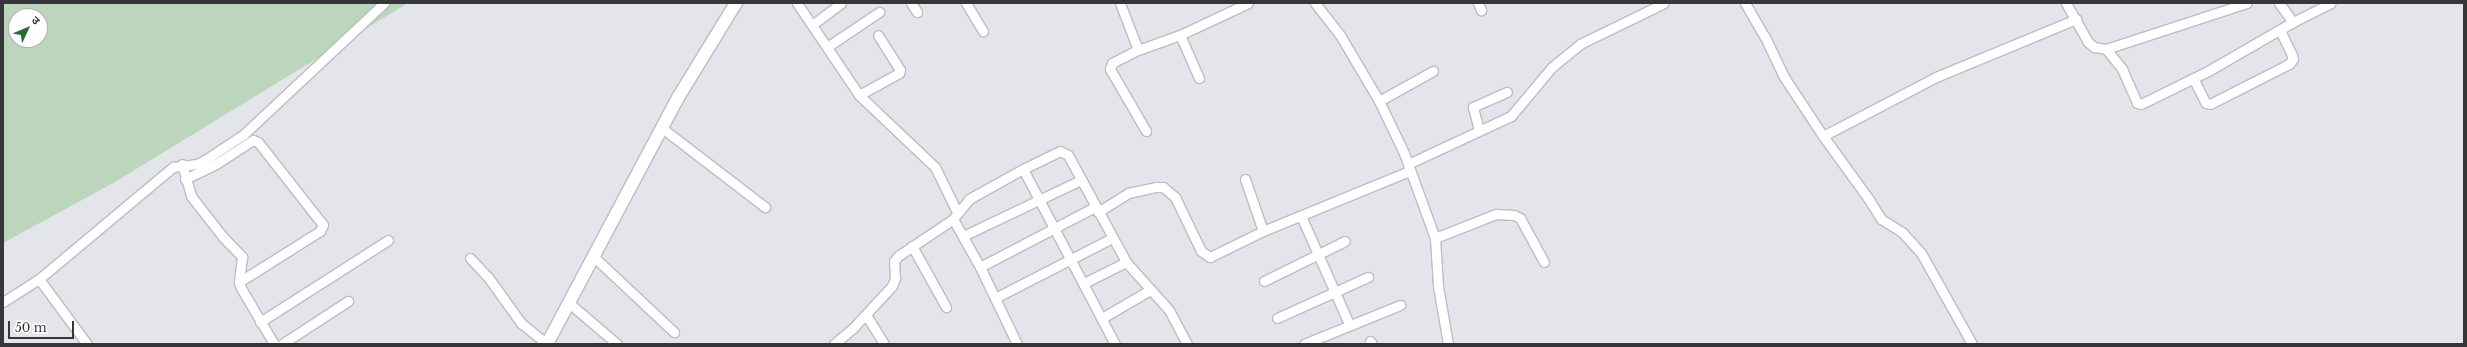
<!DOCTYPE html>
<meta charset="utf-8">
<style>
body{margin:0}
#map{position:relative;width:2467px;height:347px;overflow:hidden;background:#e4e4eb;font-family:"Libre Baskerville","Noto Sans Devanagari",serif}
div>[style]{position:absolute}
.green>*{inset:0;background:#bcd6be}
.roads{filter:drop-shadow(1px 0 #bcbcc3) drop-shadow(-1px 0 #bcbcc3) drop-shadow(0 1px #bcbcc3) drop-shadow(0 -1px #bcbcc3)}
.minor>*{height:9px;margin:-4.5px;padding:0 4.5px;transform-origin:4.5px;border-radius:4.5px;background:#fff}
.tertiary>*{height:12px;margin:-6px;padding:0 6px;transform-origin:6px;border-radius:6px;background:#fff}
span{translate:-50% -50%;white-space:nowrap;text-align:center;line-height:1.15;-webkit-text-stroke:3px #fff;paint-order:stroke}
.frame{position:absolute;inset:0;border:4px solid #373639;pointer-events:none}
.north{position:absolute;left:8px;top:8px;width:40px;height:40px;box-sizing:border-box;background:#fff;border:1px solid #afafb0;border-radius:50%;rotate:46deg;font-size:11px;font-weight:700;line-height:16px;text-align:center;color:#373639}
.north::after{content:'';display:block;margin:auto;width:14px;height:18px;background:#296b36;clip-path:polygon(50% 0,100% 100%,50% 72%,0 100%)}
.scale{position:absolute;left:8px;top:321px;width:66px;height:18px;box-sizing:border-box;border:2px solid #373639;border-top:0;padding-left:5px;font-size:12px;line-height:14px;white-space:nowrap;color:#373639;-webkit-text-stroke:3px #fff;paint-order:stroke}
</style>
<div id="map">
<div class="green">
<i style="clip-path:polygon(evenodd,3px 3px,408px 3px,115px 182px,3px 243px,3px 3px,16px 16px,40px 16px,40px 40px,16px 40px,16px 16px)"></i>
</div>
<div class="roads">
<div class="minor">
<i style="left:797px;top:3px;width:111px;rotate:56deg"></i>
<i style="left:859px;top:95px;width:105px;rotate:43.5deg"></i>
<i style="left:935px;top:167px;width:50px;rotate:63.9deg"></i>
<i style="left:911px;top:3px;width:11px;rotate:56deg"></i>
<i style="left:966px;top:3px;width:33px;rotate:59deg"></i>
<i style="left:1120px;top:3px;width:50px;rotate:69deg"></i>
<i style="left:1315px;top:3px;width:41px;rotate:52deg"></i>
<i style="left:1340px;top:35px;width:77px;rotate:59.4deg"></i>
<i style="left:1379px;top:101px;width:58px;rotate:64.3deg"></i>
<i style="left:1404px;top:153px;width:90px;rotate:70deg"></i>
<i style="left:1435px;top:238px;width:48px;rotate:86.4deg"></i>
<i style="left:1438px;top:286px;width:59px;rotate:80.2deg"></i>
<i style="left:1478px;top:3px;width:8px;rotate:67deg"></i>
<i style="left:1745px;top:3px;width:39px;rotate:60deg"></i>
<i style="left:1765px;top:37px;width:44px;rotate:64.6deg"></i>
<i style="left:1784px;top:77px;width:71px;rotate:56.5deg"></i>
<i style="left:1823px;top:136px;width:77px;rotate:54deg"></i>
<i style="left:1868px;top:198px;width:25px;rotate:58deg"></i>
<i style="left:1881px;top:219px;width:25px;rotate:32deg"></i>
<i style="left:1902px;top:232px;width:28px;rotate:48deg"></i>
<i style="left:1921px;top:253px;width:104px;rotate:60.7deg"></i>
<i style="left:2066px;top:3px;width:45px;rotate:60.6deg"></i>
<i style="left:2088px;top:42px;width:8px;rotate:40deg"></i>
<i style="left:2094px;top:47px;width:12px;rotate:9deg"></i>
<i style="left:2106px;top:49px;width:148px;rotate:-18.1deg"></i>
<i style="left:2279px;top:3px;width:24px;rotate:54deg"></i>
<i style="left:2293px;top:22px;width:42px;rotate:-26.6deg"></i>
<i style="left:812px;top:25px;width:36px;rotate:-37deg"></i>
<i style="left:1180px;top:35px;width:47px;rotate:66.2deg"></i>
<i style="left:827px;top:47px;width:63px;rotate:-33.9deg"></i>
<i style="left:2106px;top:49px;width:26px;rotate:51deg"></i>
<i style="left:2122px;top:69px;width:37px;rotate:66deg"></i>
<i style="left:2137px;top:103px;width:4px;rotate:14deg"></i>
<i style="left:2141px;top:104px;width:75px;rotate:-26.2deg"></i>
<i style="left:2208px;top:71px;width:98px;rotate:-30deg"></i>
<i style="left:2193px;top:78px;width:28px;rotate:63deg"></i>
<i style="left:2206px;top:103px;width:4px;rotate:14deg"></i>
<i style="left:2210px;top:104px;width:89px;rotate:-26.9deg"></i>
<i style="left:2289px;top:64px;width:6px;rotate:-51deg"></i>
<i style="left:2293px;top:59px;width:4px;rotate:-104deg"></i>
<i style="left:2292px;top:55px;width:28px;rotate:-116deg"></i>
<i style="left:859px;top:95px;width:46px;rotate:-28.8deg"></i>
<i style="left:899px;top:73px;width:3px;rotate:-72deg"></i>
<i style="left:900px;top:70px;width:41px;rotate:-122.2deg"></i>
<i style="left:1379px;top:101px;width:62px;rotate:-29.1deg"></i>
<i style="left:662px;top:128px;width:130px;rotate:37.5deg"></i>
<i style="left:1479px;top:130px;width:24px;rotate:-105deg"></i>
<i style="left:1473px;top:107px;width:37px;rotate:-24deg"></i>
<i style="left:1146px;top:131px;width:72px;rotate:-120.1deg"></i>
<i style="left:1110px;top:69px;width:6px;rotate:-72deg"></i>
<i style="left:1112px;top:63px;width:29px;rotate:-27deg"></i>
<i style="left:1138px;top:50px;width:45px;rotate:-19.7deg"></i>
<i style="left:1180px;top:35px;width:75px;rotate:-25.2deg"></i>
<i style="left:1823px;top:136px;width:127px;rotate:-27.6deg"></i>
<i style="left:1936px;top:77px;width:152px;rotate:-22.5deg"></i>
<i style="left:182px;top:164px;width:33px;rotate:74deg"></i>
<i style="left:191px;top:196px;width:52px;rotate:52deg"></i>
<i style="left:223px;top:237px;width:28px;rotate:46deg"></i>
<i style="left:242px;top:257px;width:25px;rotate:97deg"></i>
<i style="left:239px;top:282px;width:6px;rotate:72deg"></i>
<i style="left:241px;top:288px;width:65px;rotate:59.5deg"></i>
<i style="left:1408px;top:164px;width:114px;rotate:-25deg"></i>
<i style="left:1511px;top:116px;width:64px;rotate:-50.1deg"></i>
<i style="left:1552px;top:67px;width:36px;rotate:-39deg"></i>
<i style="left:1580px;top:44px;width:93px;rotate:-26deg"></i>
<i style="left:1023px;top:169px;width:41px;rotate:-25.9deg"></i>
<i style="left:1060px;top:151px;width:9px;rotate:27deg"></i>
<i style="left:1068px;top:155px;width:122px;rotate:61.5deg"></i>
<i style="left:1126px;top:262px;width:64px;rotate:48.1deg"></i>
<i style="left:1169px;top:310px;width:38px;rotate:62deg"></i>
<i style="left:185px;top:179px;width:34px;rotate:-26deg"></i>
<i style="left:216px;top:164px;width:44px;rotate:-33deg"></i>
<i style="left:253px;top:140px;width:5px;rotate:22deg"></i>
<i style="left:258px;top:142px;width:105px;rotate:51.9deg"></i>
<i style="left:323px;top:225px;width:7px;rotate:117deg"></i>
<i style="left:320px;top:231px;width:96px;rotate:147.8deg"></i>
<i style="left:1245px;top:179px;width:55px;rotate:70.9deg"></i>
<i style="left:1098px;top:212px;width:36px;rotate:-32deg"></i>
<i style="left:1128px;top:193px;width:29px;rotate:-12deg"></i>
<i style="left:1156px;top:187px;width:7px"></i>
<i style="left:1163px;top:187px;width:16px;rotate:40deg"></i>
<i style="left:1175px;top:197px;width:60px;rotate:64.3deg"></i>
<i style="left:1201px;top:251px;width:11px;rotate:34deg"></i>
<i style="left:1210px;top:257px;width:59px;rotate:-26.1deg"></i>
<i style="left:1263px;top:231px;width:158px;rotate:-22.3deg"></i>
<i style="left:1301px;top:216px;width:118px;rotate:66deg"></i>
<i style="left:953px;top:219px;width:55px;rotate:60.6deg"></i>
<i style="left:980px;top:267px;width:85px;rotate:64.3deg"></i>
<i style="left:963px;top:236px;width:131px;rotate:-25.4deg"></i>
<i style="left:1435px;top:238px;width:66px;rotate:-21.5deg"></i>
<i style="left:1496px;top:214px;width:18px;rotate:3deg"></i>
<i style="left:1514px;top:215px;width:7px;rotate:27deg"></i>
<i style="left:1520px;top:218px;width:50px;rotate:61.4deg"></i>
<i style="left:912px;top:246px;width:70px;rotate:60.9deg"></i>
<i style="left:594px;top:257px;width:110px;rotate:43.2deg"></i>
<i style="left:470px;top:258px;width:26px;rotate:47deg"></i>
<i style="left:488px;top:277px;width:57px;rotate:54.3deg"></i>
<i style="left:521px;top:323px;width:33px;rotate:39deg"></i>
<i style="left:980px;top:267px;width:130px;rotate:-27.6deg"></i>
<i style="left:39px;top:279px;width:81px;rotate:53.6deg"></i>
<i style="left:1264px;top:281px;width:90px;rotate:-26.3deg"></i>
<i style="left:1084px;top:283px;width:47px;rotate:-26.6deg"></i>
<i style="left:995px;top:298px;width:131px;rotate:-27.1deg"></i>
<i style="left:3px;top:302px;width:43px;rotate:-32.6deg"></i>
<i style="left:39px;top:279px;width:175px;rotate:-39.9deg"></i>
<i style="left:173px;top:167px;width:24px;rotate:-7deg"></i>
<i style="left:197px;top:164px;width:9px;rotate:-27deg"></i>
<i style="left:205px;top:160px;width:47px;rotate:-33.7deg"></i>
<i style="left:244px;top:134px;width:192px;rotate:-43.1deg"></i>
<i style="left:569px;top:303px;width:63px;rotate:40.5deg"></i>
<i style="left:866px;top:315px;width:34px;rotate:58deg"></i>
<i style="left:1102px;top:318px;width:56px;rotate:-30.3deg"></i>
<i style="left:1277px;top:318px;width:100px;rotate:-24.3deg"></i>
<i style="left:260px;top:322px;width:152px;rotate:-32.6deg"></i>
<i style="left:1370px;top:341px;width:4px;rotate:56deg"></i>
<i style="left:282px;top:344px;width:79px;rotate:-33.1deg"></i>
<i style="left:834px;top:344px;width:26px;rotate:-40deg"></i>
<i style="left:854px;top:327px;width:56px;rotate:-47.2deg"></i>
<i style="left:892px;top:286px;width:9px;rotate:-69deg"></i>
<i style="left:895px;top:278px;width:17px;rotate:-93deg"></i>
<i style="left:894px;top:261px;width:6px;rotate:-51deg"></i>
<i style="left:898px;top:256px;width:66px;rotate:-33.9deg"></i>
<i style="left:953px;top:219px;width:26px;rotate:-51deg"></i>
<i style="left:969px;top:199px;width:62px;rotate:-29.1deg"></i>
<i style="left:1023px;top:169px;width:198px;rotate:62.3deg"></i>
<i style="left:1304px;top:344px;width:104px;rotate:-22.1deg"></i>
</div>
<div class="tertiary">
<i style="left:547px;top:344px;width:281px;rotate:-62deg"></i>
<i style="left:679px;top:96px;width:109px;rotate:-58.5deg"></i>
</div>
</div>
<div class="frame"></div>
<div class="north">उ</div>
<div class="scale">50 m</div>
</div>
